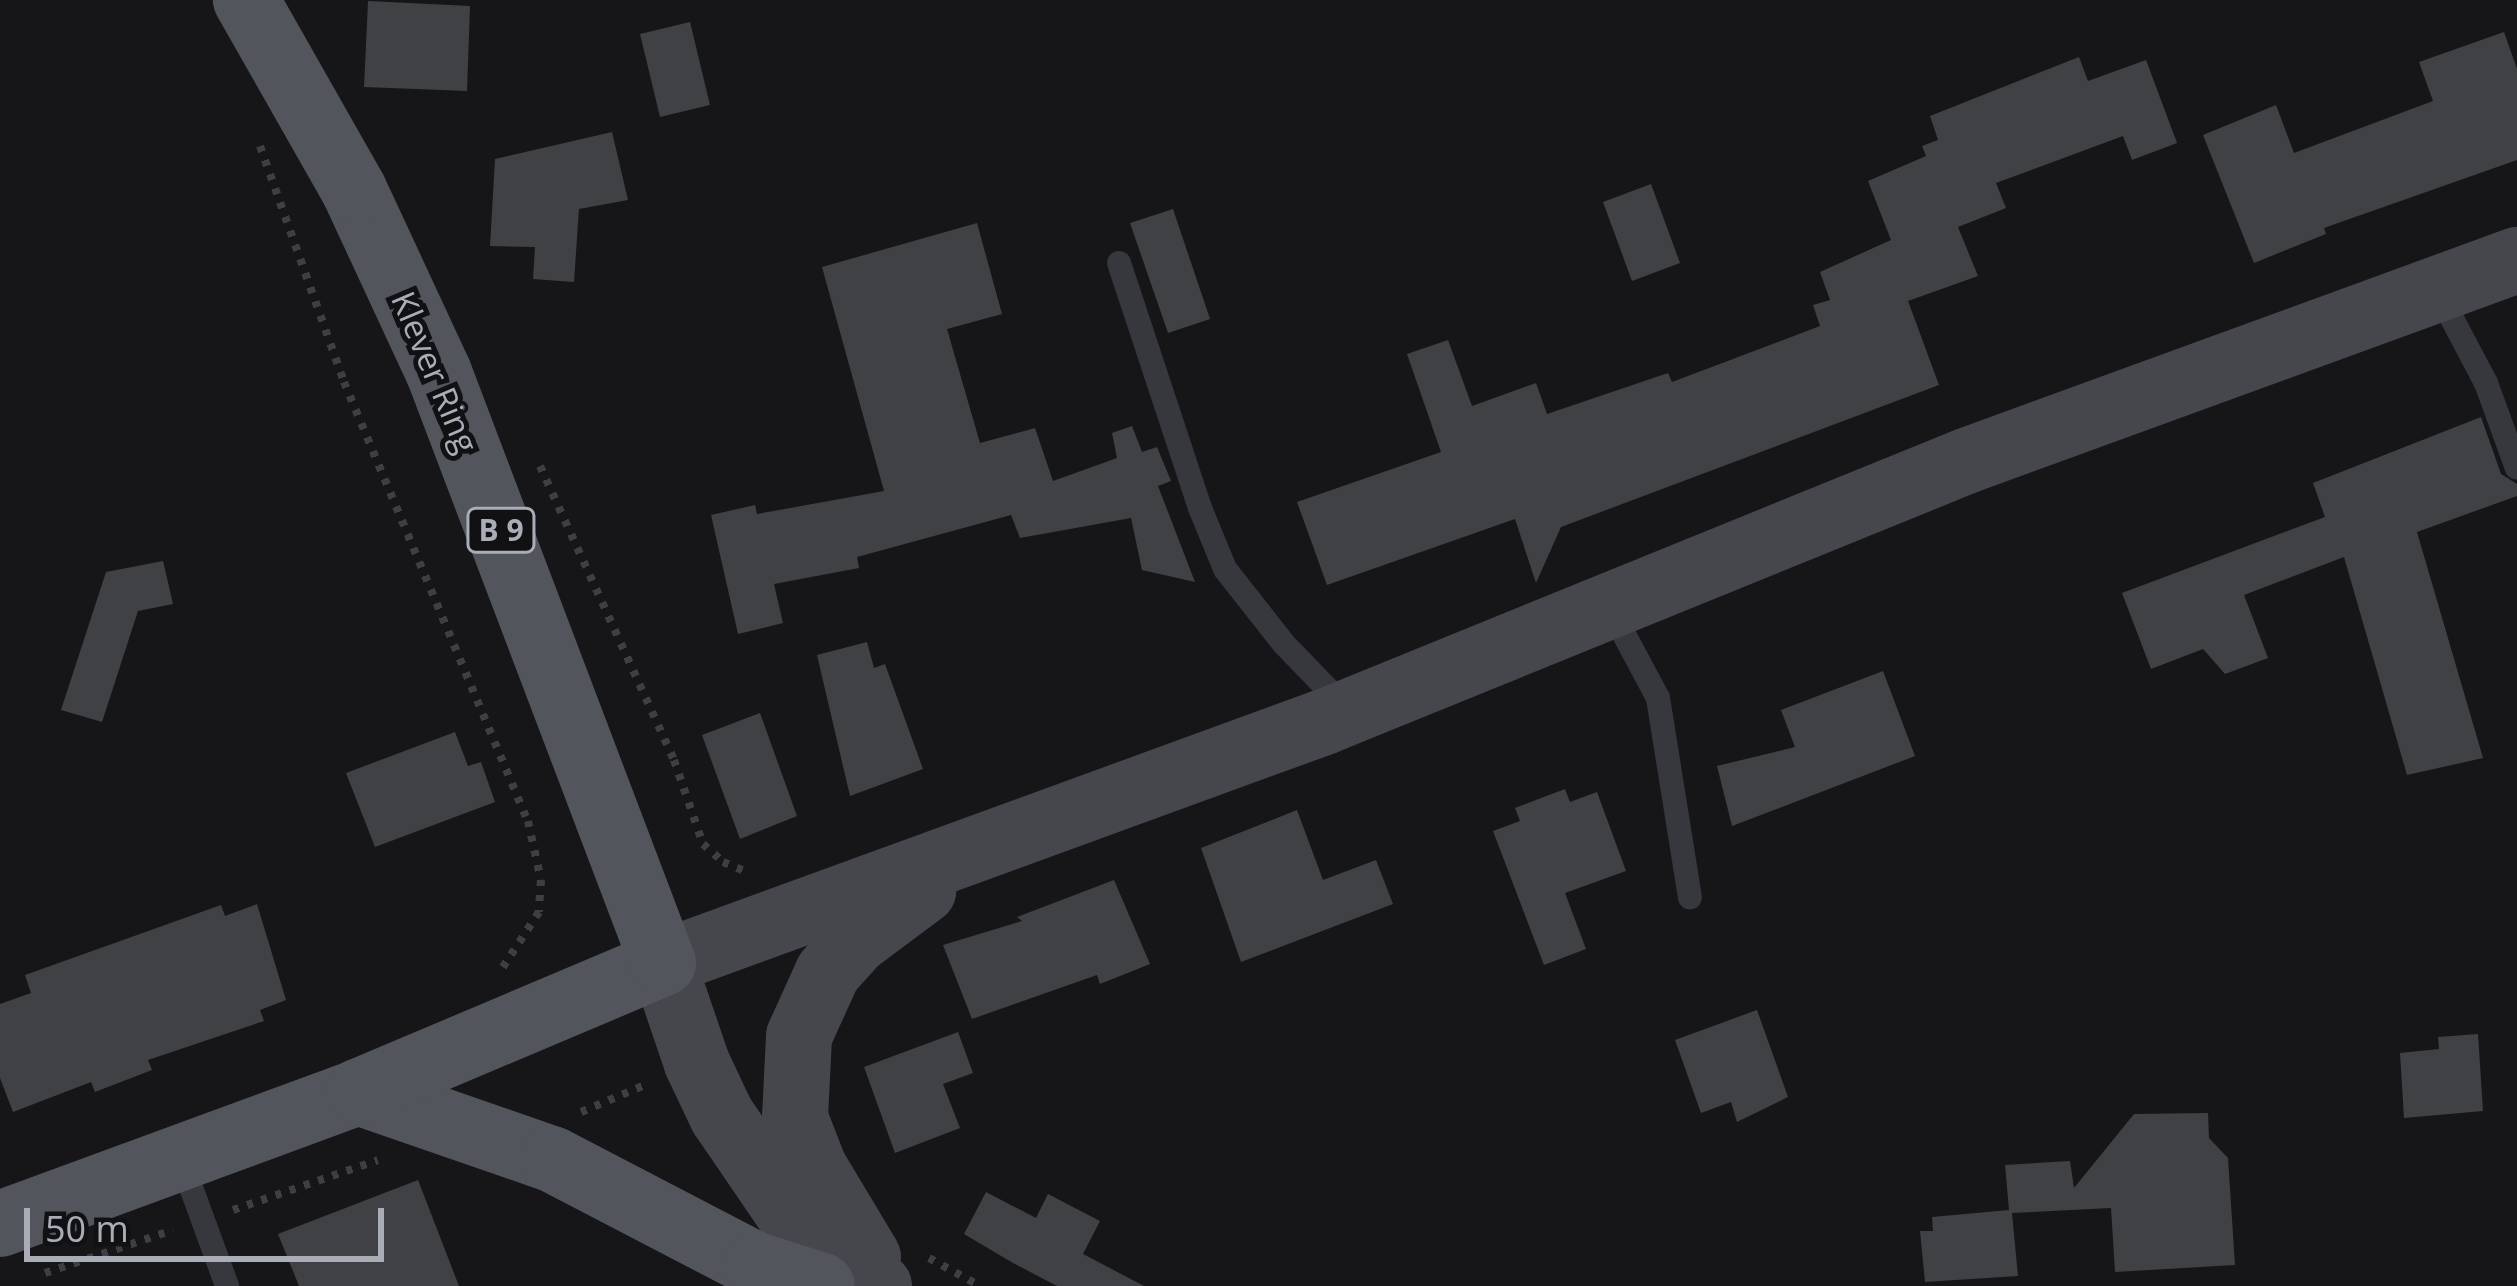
<!DOCTYPE html>
<style>
body{margin:0}
#map{position:relative;width:2517px;height:1286px;overflow:hidden;background:#161618;font-family:"Open Sans",sans-serif}
div>[style]{position:absolute}
.building>*{inset:0;background:#404145}
.path>*{height:8px;margin-top:-4px;transform-origin:0;background:repeating-linear-gradient(90deg,#3d3f44 0 6px,transparent 0 15px)}
.lane>*{height:24px;margin:-12px;padding:0 12px;transform-origin:12px;border-radius:12px;background:#37383d}
.secondary>*{height:66px;margin:-33px;padding:0 33px;transform-origin:33px;border-radius:33px;background:#45474d}
.primary>*{height:66px;margin:-33px;padding:0 33px;transform-origin:33px;border-radius:33px;background:#53555c}
span{translate:-50% -50%;white-space:nowrap;text-align:center;line-height:1.15;-webkit-text-stroke:10px #111113;paint-order:stroke}
.shield-label span{padding:3px 9px;background:#111113;border:3px solid;border-radius:9px;-webkit-text-stroke-width:0}
.shield-label{font-size:30px;color:#a8adb8;font-weight:700}
.street-label{font-size:33px;color:#a8adb8}
.scale{position:absolute;left:24px;top:1208px;width:360px;height:54px;box-sizing:border-box;border:6px solid #a8adb8;border-top:0;padding-left:15px;font-size:36px;line-height:42px;white-space:nowrap;color:#a8adb8;-webkit-text-stroke:9px #111113;paint-order:stroke}
</style>
<div id="map">
<div class="building">
<i style="clip-path:polygon(368px 1px,470px 6px,467px 91px,364px 87px)"></i>
<i style="clip-path:polygon(690px 22px,710px 105px,660px 117px,640px 34px)"></i>
<i style="clip-path:polygon(2504px 32px,2517px 69px,2517px 160px,2324px 228px,2326px 234px,2254px 263px,2203px 135px,2276px 105px,2294px 153px,2433px 101px,2419px 62px)"></i>
<i style="clip-path:polygon(2079px 57px,2088px 81px,2146px 60px,2177px 143px,2132px 160px,2123px 136px,1996px 183px,2006px 208px,1958px 227px,1978px 276px,1908px 301px,1939px 385px,1561px 527px,1536px 583px,1515px 519px,1327px 585px,1297px 502px,1441px 452px,1407px 354px,1448px 340px,1472px 406px,1536px 383px,1547px 414px,1668px 373px,1672px 382px,1820px 326px,1813px 305px,1830px 300px,1820px 272px,1891px 240px,1868px 181px,1926px 156px,1922px 146px,1938px 140px,1930px 116px)"></i>
<i style="clip-path:polygon(612px 132px,628px 200px,579px 209px,574px 282px,533px 279px,535px 247px,490px 246px,495px 159px)"></i>
<i style="clip-path:polygon(1651px 184px,1680px 263px,1632px 281px,1603px 202px)"></i>
<i style="clip-path:polygon(1173px 209px,1210px 319px,1168px 333px,1130px 223px)"></i>
<i style="clip-path:polygon(977px 223px,1002px 314px,947px 329px,980px 443px,1035px 428px,1053px 481px,1117px 458px,1112px 433px,1132px 426px,1142px 452px,1157px 447px,1171px 481px,1158px 486px,1195px 582px,1142px 570px,1131px 518px,1020px 538px,1011px 515px,857px 557px,859px 568px,774px 584px,783px 623px,738px 634px,711px 515px,755px 505px,757px 514px,884px 491px,822px 267px)"></i>
<i style="clip-path:polygon(2481px 417px,2501px 474px,2517px 484px,2517px 496px,2417px 532px,2483px 758px,2407px 775px,2344px 557px,2244px 595px,2268px 658px,2225px 674px,2203px 649px,2151px 669px,2122px 593px,2325px 517px,2313px 483px)"></i>
<i style="clip-path:polygon(163px 561px,173px 604px,138px 611px,102px 722px,61px 710px,106px 572px)"></i>
<i style="clip-path:polygon(867px 642px,874px 668px,885px 664px,923px 769px,850px 796px,817px 655px)"></i>
<i style="clip-path:polygon(1883px 671px,1915px 756px,1732px 826px,1717px 766px,1795px 747px,1781px 710px)"></i>
<i style="clip-path:polygon(760px 713px,797px 816px,740px 839px,702px 735px)"></i>
<i style="clip-path:polygon(455px 732px,468px 766px,481px 762px,495px 802px,375px 847px,346px 773px)"></i>
<i style="clip-path:polygon(1565px 789px,1570px 802px,1597px 792px,1626px 871px,1565px 893px,1586px 949px,1544px 965px,1493px 831px,1520px 821px,1515px 808px)"></i>
<i style="clip-path:polygon(1297px 810px,1323px 880px,1376px 860px,1393px 904px,1241px 962px,1201px 848px)"></i>
<i style="clip-path:polygon(1114px 880px,1150px 964px,1100px 984px,1097px 975px,972px 1019px,943px 945px,1022px 921px,1017px 917px)"></i>
<i style="clip-path:polygon(257px 904px,286px 1000px,260px 1010px,264px 1021px,148px 1060px,152px 1070px,95px 1092px,91px 1082px,13px 1112px,0 1078px,0 1004px,31px 993px,25px 975px,221px 905px,225px 916px)"></i>
<i style="clip-path:polygon(1757px 1010px,1788px 1097px,1737px 1122px,1731px 1102px,1701px 1113px,1675px 1040px)"></i>
<i style="clip-path:polygon(958px 1032px,973px 1073px,943px 1084px,960px 1128px,895px 1153px,864px 1067px)"></i>
<i style="clip-path:polygon(2478px 1034px,2483px 1111px,2404px 1118px,2400px 1053px,2439px 1049px,2438px 1037px)"></i>
<i style="clip-path:polygon(2208px 1113px,2209px 1138px,2228px 1158px,2235px 1265px,2115px 1272px,2111px 1208px,2012px 1213px,2018px 1276px,1925px 1282px,1920px 1231px,1933px 1231px,1932px 1217px,2009px 1210px,2005px 1165px,2070px 1161px,2074px 1188px,2134px 1114px)"></i>
<i style="clip-path:polygon(418px 1180px,459px 1286px,299px 1286px,278px 1234px)"></i>
<i style="clip-path:polygon(986px 1192px,1036px 1218px,1048px 1194px,1100px 1221px,1083px 1254px,1144px 1286px,1057px 1286px,1013px 1263px,964px 1234px)"></i>
</div>
<div class="path">
<i style="left:260px;top:146px;width:251px;rotate:70.4deg"></i>
<i style="left:344px;top:382px;width:476px;rotate:67.3deg"></i>
<i style="left:528px;top:821px;width:60px;rotate:77.6deg"></i>
<i style="left:541px;top:880px;width:32px;rotate:94deg"></i>
<i style="left:539px;top:912px;width:66px;rotate:123.2deg"></i>
<i style="left:540px;top:466px;width:323px;rotate:65.5deg"></i>
<i style="left:674px;top:760px;width:89px;rotate:71deg"></i>
<i style="left:703px;top:844px;width:27px;rotate:42deg"></i>
<i style="left:723px;top:862px;width:26px;rotate:23deg"></i>
<i style="left:581px;top:1112px;width:69px;rotate:-22.9deg"></i>
<i style="left:233px;top:1210px;width:153px;rotate:-19deg"></i>
<i style="left:929px;top:1258px;width:58px;rotate:28.8deg"></i>
<i style="left:45px;top:1273px;width:135px;rotate:-18.6deg"></i>
</div>
<div class="lane">
<i style="left:1119px;top:263px;width:258px;rotate:71.7deg"></i>
<i style="left:1200px;top:508px;width:66px;rotate:67.7deg"></i>
<i style="left:1225px;top:569px;width:95px;rotate:51.8deg"></i>
<i style="left:1284px;top:644px;width:92px;rotate:45.9deg"></i>
<i style="left:2438px;top:292px;width:103px;rotate:62.2deg"></i>
<i style="left:2486px;top:383px;width:90px;rotate:70deg"></i>
<i style="left:1611px;top:610px;width:100px;rotate:61.9deg"></i>
<i style="left:1658px;top:698px;width:202px;rotate:80.9deg"></i>
<i style="left:181px;top:1160px;width:134px;rotate:69.9deg"></i>
</div>
<div class="secondary">
<i style="left:868px;top:1257px;width:105px;rotate:-121deg"></i>
<i style="left:814px;top:1167px;width:53px;rotate:-111.2deg"></i>
<i style="left:795px;top:1118px;width:82px;rotate:-87.2deg"></i>
<i style="left:799px;top:1036px;width:70px;rotate:-65.6deg"></i>
<i style="left:828px;top:972px;width:42px;rotate:-47.9deg"></i>
<i style="left:856px;top:941px;width:84px;rotate:-36.7deg"></i>
<i style="left:879px;top:1286px;width:112px;rotate:-141.9deg"></i>
<i style="left:791px;top:1217px;width:122px;rotate:-124.3deg"></i>
<i style="left:722px;top:1116px;width:59px;rotate:-115.3deg"></i>
<i style="left:697px;top:1063px;width:106px;rotate:-108.8deg"></i>
<i style="left:663px;top:963px;width:704px;rotate:-20.03deg"></i>
<i style="left:1324px;top:722px;width:693px;rotate:-22.12deg"></i>
<i style="left:1966px;top:461px;width:587px;rotate:-20.04deg"></i>
</div>
<div class="primary">
<i style="left:358px;top:1092px;width:205px;rotate:19.1deg"></i>
<i style="left:552px;top:1159px;width:230px;rotate:27.5deg"></i>
<i style="left:756px;top:1265px;width:69px;rotate:17.7deg"></i>
<i style="left:0;top:1224px;width:382px;rotate:-20.2deg"></i>
<i style="left:358px;top:1092px;width:331px;rotate:-22.9deg"></i>
<i style="left:663px;top:963px;width:631px;rotate:-110.79deg"></i>
<i style="left:439px;top:373px;width:202px;rotate:-114.9deg"></i>
<i style="left:354px;top:190px;width:219px;rotate:-119.6deg"></i>
</div>
<div class="shield-label">
<span style="left:501px;top:530px">B 9</span>
</div>
<div class="street-label">
<span style="left:435px;top:372px;rotate:67deg">Klever Ring</span>
</div>
<div class="scale">50 m</div>
</div>
